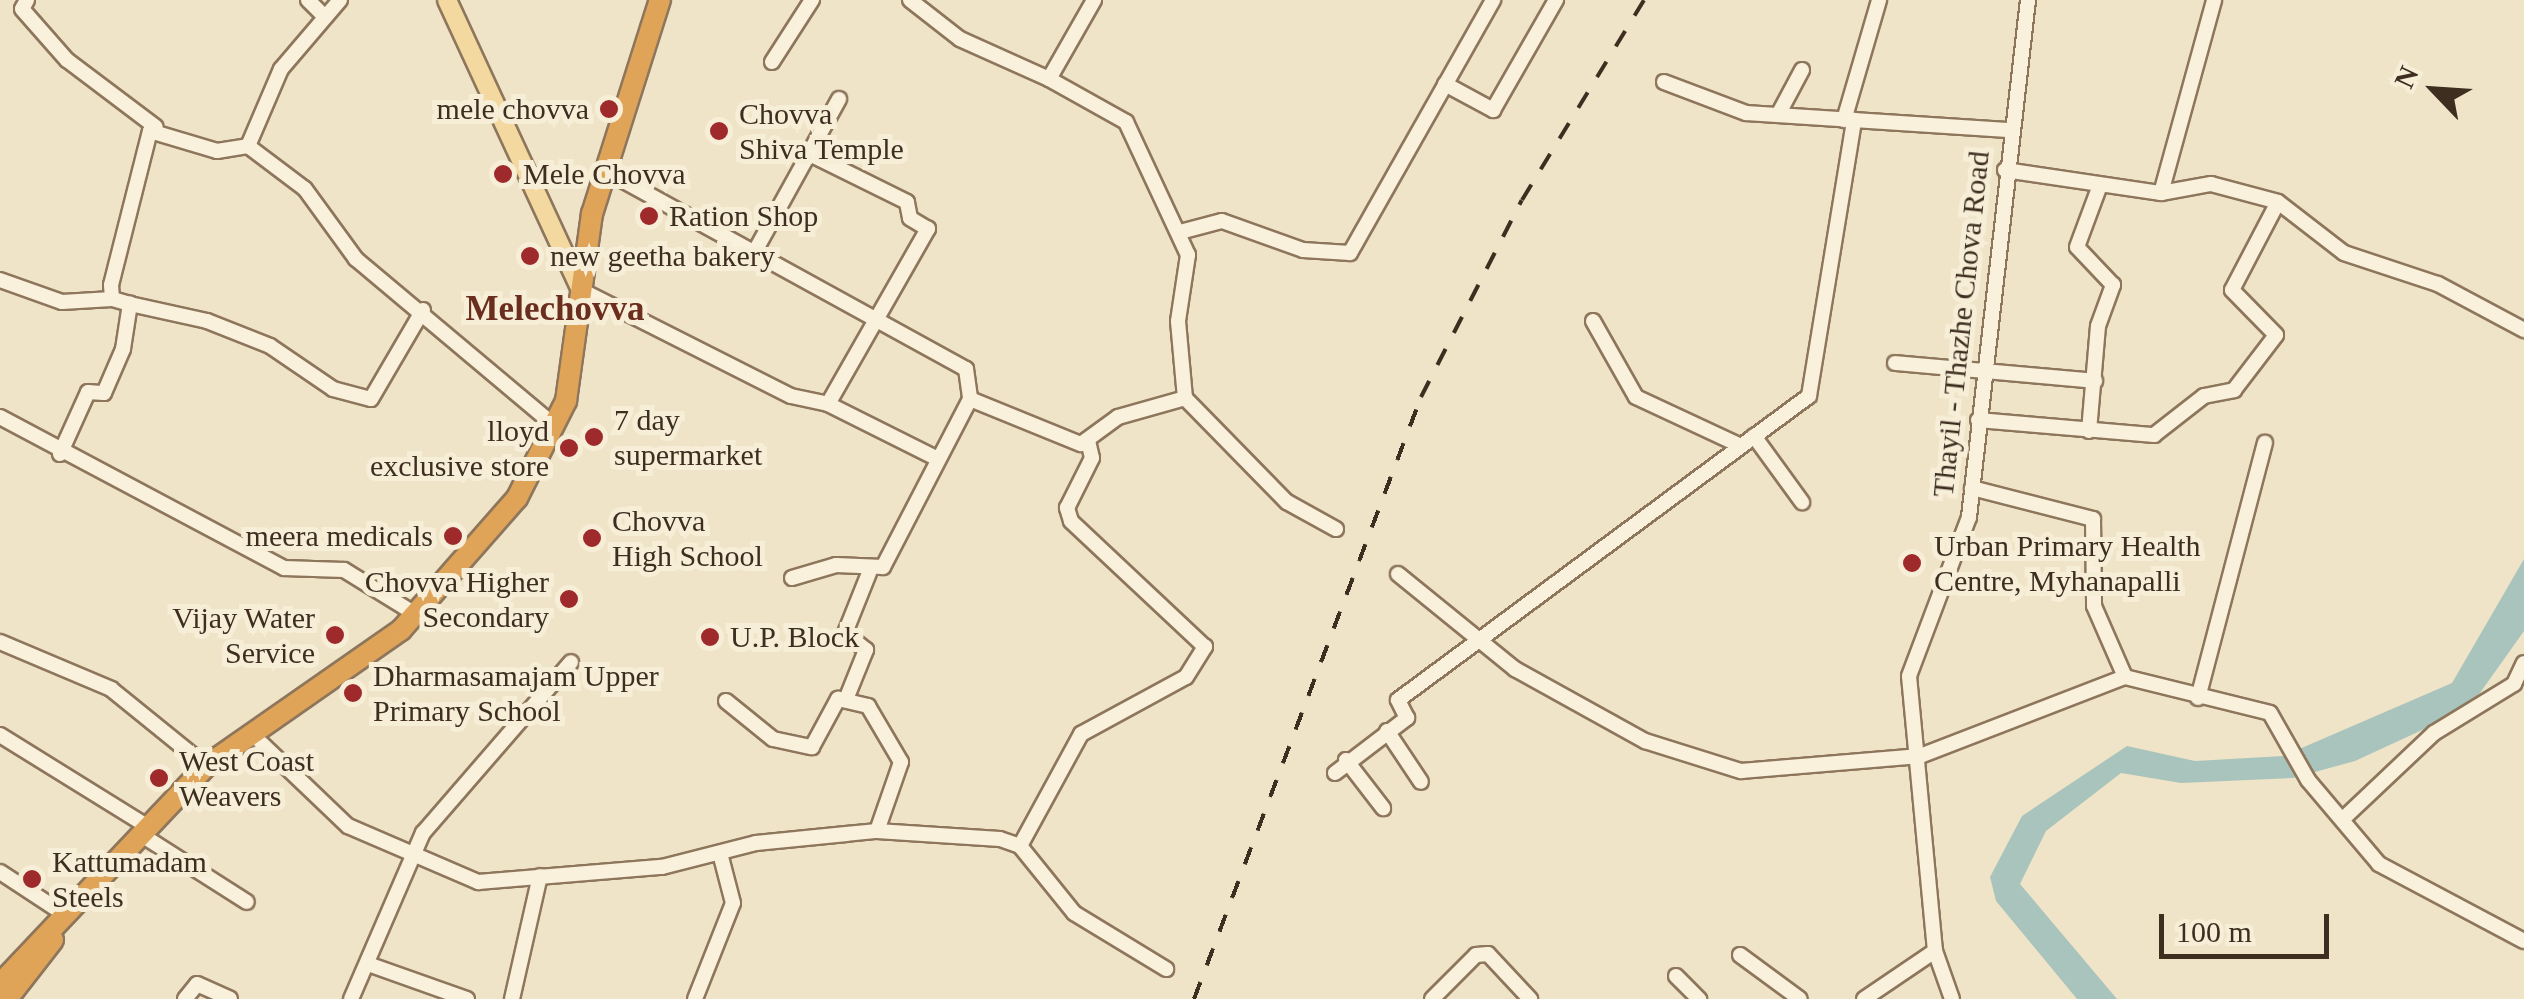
<!DOCTYPE html>
<style>
body{margin:0}
#map{position:relative;width:2524px;height:999px;overflow:hidden;background:#f0e4c8;font-family:"Times New Roman",serif}
div>[style]{position:absolute}
.water>*{inset:0;background:#a9c4bc}
.roads{filter:drop-shadow(2px 0 #8d765c) drop-shadow(-2px 0 #8d765c) drop-shadow(0 2px #8d765c) drop-shadow(0 -2px #8d765c)}
.minor>*{height:14px;margin:-7px;padding:0 7px;transform-origin:7px;border-radius:7px;background:#faf1dc}
.major>*{height:18px;margin:-9px;padding:0 9px;transform-origin:9px;border-radius:9px;background:#f3d9a0}
.highway>*{height:20px;margin:-10px;padding:0 10px;transform-origin:10px;border-radius:10px;background:#e0a458}
.rail>*{height:4px;margin-top:-2px;transform-origin:0;background:repeating-linear-gradient(90deg,#3d2e20 0 18px,transparent 0 36px)}
.dots>*{width:28px;height:28px;translate:-50% -50%;box-sizing:border-box;border:5px solid #f7eed8;border-radius:50%}
span{translate:-50% -50%;white-space:nowrap;text-align:center;line-height:1.15;-webkit-text-stroke:10px #f7eed8;paint-order:stroke}
.poi-label{font-size:30px;color:#3d2e20}
.right{translate:-100% -50%;text-align:right}
.left{translate:0 -50%;text-align:left}
.street-label{font-size:30px;color:#3d2e20}
.quarter-label{font-size:35px;color:#6b2e1e;font-weight:700}
.north{position:absolute;left:2384px;top:40px;width:100px;height:100px;-webkit-text-stroke:8px #f7eed8;paint-order:stroke;rotate:295deg;font-size:28px;font-weight:700;line-height:40px;text-align:center;color:#3d2e20}
.north::after{content:'';display:block;margin:auto;width:35px;height:45px;background:#3d2e20;clip-path:polygon(50% 0,100% 100%,50% 72%,0 100%)}
.scale{position:absolute;left:2159px;top:914px;width:170px;height:45px;box-sizing:border-box;border:5px solid #3d2e20;border-top:0;padding-left:12px;font-size:30px;line-height:35px;white-space:nowrap;color:#3d2e20;-webkit-text-stroke:8px #f7eed8;paint-order:stroke}
</style>
<div id="map">
<div class="water">
<i style="clip-path:polygon(2524px 559px,2524px 631px,2475px 700px,2446px 719px,2355px 761px,2293px 778px,2181px 783px,2121px 773px,2046px 831px,2020px 884px,2117px 999px,2077px 999px,1996px 901px,1990px 877px,2022px 816px,2127px 746px,2195px 761px,2283px 756px,2452px 683px)"></i>
</div>
<div class="roads">
<div class="minor">
<i style="left:27px;top:0;width:10px;rotate:119deg"></i>
<i style="left:22px;top:9px;width:68px;rotate:48.6deg"></i>
<i style="left:67px;top:60px;width:111px;rotate:37deg"></i>
<i style="left:308px;top:0;width:21px;rotate:45deg"></i>
<i style="left:340px;top:0;width:91px;rotate:130.5deg"></i>
<i style="left:281px;top:69px;width:84px;rotate:113.2deg"></i>
<i style="left:248px;top:146px;width:71px;rotate:37deg"></i>
<i style="left:305px;top:189px;width:87px;rotate:53.9deg"></i>
<i style="left:356px;top:259px;width:260px;rotate:40deg"></i>
<i style="left:910px;top:0;width:63px;rotate:38deg"></i>
<i style="left:960px;top:39px;width:98px;rotate:24.2deg"></i>
<i style="left:1049px;top:79px;width:91px;rotate:-60.3deg"></i>
<i style="left:772px;top:62px;width:74px;rotate:-57.2deg"></i>
<i style="left:1664px;top:82px;width:88px;rotate:20.7deg"></i>
<i style="left:1746px;top:113px;width:262px;rotate:3.7deg"></i>
<i style="left:1445px;top:84px;width:55px;rotate:28.4deg"></i>
<i style="left:1493px;top:110px;width:127px;rotate:-60.2deg"></i>
<i style="left:1778px;top:115px;width:51px;rotate:-61.9deg"></i>
<i style="left:1844px;top:120px;width:125px;rotate:-73.7deg"></i>
<i style="left:2005px;top:170px;width:158px;rotate:8.4deg"></i>
<i style="left:2161px;top:193px;width:51px;rotate:-10.2deg"></i>
<i style="left:2211px;top:184px;width:69px;rotate:15deg"></i>
<i style="left:2278px;top:202px;width:83px;rotate:37.7deg"></i>
<i style="left:2344px;top:253px;width:99px;rotate:18.3deg"></i>
<i style="left:2438px;top:284px;width:98px;rotate:28.1deg"></i>
<i style="left:613px;top:175px;width:403px;rotate:28.8deg"></i>
<i style="left:966px;top:369px;width:30px;rotate:82deg"></i>
<i style="left:970px;top:399px;width:120px;rotate:22.1deg"></i>
<i style="left:1081px;top:444px;width:46px;rotate:-36.1deg"></i>
<i style="left:1118px;top:417px;width:70px;rotate:-15.8deg"></i>
<i style="left:1185px;top:398px;width:77px;rotate:-95.2deg"></i>
<i style="left:1178px;top:321px;width:67px;rotate:-81.4deg"></i>
<i style="left:1188px;top:255px;width:147px;rotate:-115deg"></i>
<i style="left:1126px;top:122px;width:88px;rotate:-150.8deg"></i>
<i style="left:2161px;top:193px;width:200px;rotate:-74.6deg"></i>
<i style="left:1180px;top:232px;width:43px;rotate:-14.7deg"></i>
<i style="left:1222px;top:221px;width:86px;rotate:19.7deg"></i>
<i style="left:1303px;top:250px;width:47px;rotate:3.7deg"></i>
<i style="left:1350px;top:253px;width:291px;rotate:-60.5deg"></i>
<i style="left:754px;top:253px;width:176px;rotate:-61.1deg"></i>
<i style="left:0;top:280px;width:66px;rotate:19.5deg"></i>
<i style="left:62px;top:302px;width:50px;rotate:-3.4deg"></i>
<i style="left:581px;top:290px;width:235px;rotate:26.8deg"></i>
<i style="left:791px;top:396px;width:38px;rotate:12deg"></i>
<i style="left:828px;top:404px;width:202px;rotate:-60.3deg"></i>
<i style="left:928px;top:229px;width:21px;rotate:-149deg"></i>
<i style="left:910px;top:218px;width:16px;rotate:-101deg"></i>
<i style="left:907px;top:202px;width:108px;rotate:-153.7deg"></i>
<i style="left:130px;top:304px;width:79px;rotate:12.4deg"></i>
<i style="left:207px;top:321px;width:68px;rotate:21.6deg"></i>
<i style="left:270px;top:346px;width:76px;rotate:34.3deg"></i>
<i style="left:333px;top:389px;width:39px;rotate:15deg"></i>
<i style="left:371px;top:399px;width:103px;rotate:-59.7deg"></i>
<i style="left:1593px;top:321px;width:87px;rotate:60.5deg"></i>
<i style="left:1636px;top:397px;width:116px;rotate:25deg"></i>
<i style="left:1895px;top:363px;width:201px;rotate:5.1deg"></i>
<i style="left:1185px;top:398px;width:146px;rotate:45.6deg"></i>
<i style="left:1287px;top:502px;width:56px;rotate:28.9deg"></i>
<i style="left:828px;top:404px;width:123px;rotate:26.6deg"></i>
<i style="left:0;top:417px;width:322px;rotate:28deg"></i>
<i style="left:284px;top:568px;width:60px;rotate:1.9deg"></i>
<i style="left:344px;top:570px;width:86px;rotate:31.7deg"></i>
<i style="left:1978px;top:420px;width:177px;rotate:4.9deg"></i>
<i style="left:2154px;top:435px;width:63px;rotate:-38deg"></i>
<i style="left:2204px;top:396px;width:31px;rotate:-11deg"></i>
<i style="left:2234px;top:390px;width:69px;rotate:-52.6deg"></i>
<i style="left:2276px;top:335px;width:63px;rotate:-134.4deg"></i>
<i style="left:2232px;top:290px;width:99px;rotate:-62.4deg"></i>
<i style="left:2089px;top:431px;width:105px;rotate:-85.1deg"></i>
<i style="left:2098px;top:326px;width:44px;rotate:-69.9deg"></i>
<i style="left:2113px;top:285px;width:52px;rotate:-133.5deg"></i>
<i style="left:2077px;top:247px;width:66px;rotate:-69.6deg"></i>
<i style="left:1754px;top:436px;width:82px;rotate:54deg"></i>
<i style="left:60px;top:454px;width:68px;rotate:-65.7deg"></i>
<i style="left:88px;top:392px;width:16px;rotate:4deg"></i>
<i style="left:104px;top:393px;width:48px;rotate:-66.6deg"></i>
<i style="left:123px;top:349px;width:46px;rotate:-81.2deg"></i>
<i style="left:130px;top:304px;width:19px;rotate:-164deg"></i>
<i style="left:112px;top:299px;width:14px;rotate:-94deg"></i>
<i style="left:111px;top:285px;width:159px;rotate:-75.8deg"></i>
<i style="left:150px;top:131px;width:70px;rotate:16.6deg"></i>
<i style="left:217px;top:151px;width:31px;rotate:-9deg"></i>
<i style="left:1972px;top:488px;width:125px;rotate:14.4deg"></i>
<i style="left:2093px;top:519px;width:87px;rotate:89.3deg"></i>
<i style="left:2094px;top:606px;width:77px;rotate:66.4deg"></i>
<i style="left:1398px;top:574px;width:151px;rotate:39.1deg"></i>
<i style="left:1515px;top:669px;width:149px;rotate:29deg"></i>
<i style="left:1645px;top:741px;width:101px;rotate:17.4deg"></i>
<i style="left:1741px;top:771px;width:180px;rotate:-4.8deg"></i>
<i style="left:1920px;top:756px;width:220px;rotate:-21.1deg"></i>
<i style="left:2125px;top:677px;width:149px;rotate:13.9deg"></i>
<i style="left:2270px;top:713px;width:77px;rotate:60.4deg"></i>
<i style="left:2308px;top:780px;width:110px;rotate:49.8deg"></i>
<i style="left:2379px;top:864px;width:164px;rotate:28deg"></i>
<i style="left:792px;top:578px;width:46px;rotate:-16.5deg"></i>
<i style="left:836px;top:565px;width:47px;rotate:2.4deg"></i>
<i style="left:883px;top:567px;width:189px;rotate:-62.6deg"></i>
<i style="left:0;top:642px;width:121px;rotate:22.9deg"></i>
<i style="left:111px;top:689px;width:122px;rotate:39deg"></i>
<i style="left:847px;top:697px;width:51px;rotate:-68deg"></i>
<i style="left:866px;top:650px;width:27px;rotate:-141deg"></i>
<i style="left:845px;top:633px;width:65px;rotate:-68.2deg"></i>
<i style="left:2198px;top:698px;width:264px;rotate:-75.3deg"></i>
<i style="left:726px;top:701px;width:60px;rotate:39deg"></i>
<i style="left:773px;top:739px;width:40px;rotate:12deg"></i>
<i style="left:812px;top:747px;width:55px;rotate:-61.6deg"></i>
<i style="left:838px;top:699px;width:31px;rotate:13deg"></i>
<i style="left:868px;top:706px;width:65px;rotate:59.5deg"></i>
<i style="left:901px;top:762px;width:73px;rotate:109.2deg"></i>
<i style="left:1387px;top:731px;width:61px;rotate:56.3deg"></i>
<i style="left:0;top:735px;width:171px;rotate:31.8deg"></i>
<i style="left:261px;top:743px;width:120px;rotate:43.7deg"></i>
<i style="left:348px;top:826px;width:142px;rotate:23.3deg"></i>
<i style="left:478px;top:882px;width:185px;rotate:-4.7deg"></i>
<i style="left:662px;top:867px;width:97px;rotate:-14.3deg"></i>
<i style="left:756px;top:843px;width:122px;rotate:-5.7deg"></i>
<i style="left:877px;top:831px;width:123px;rotate:3.7deg"></i>
<i style="left:1000px;top:839px;width:21px;rotate:19deg"></i>
<i style="left:1020px;top:846px;width:86px;rotate:51.1deg"></i>
<i style="left:1074px;top:913px;width:108px;rotate:31.3deg"></i>
<i style="left:1346px;top:760px;width:61px;rotate:52.4deg"></i>
<i style="left:1335px;top:773px;width:91px;rotate:-37.4deg"></i>
<i style="left:1407px;top:718px;width:20px;rotate:-117deg"></i>
<i style="left:1398px;top:700px;width:511px;rotate:-36.49deg"></i>
<i style="left:1809px;top:396px;width:280px;rotate:-80.7deg"></i>
<i style="left:2344px;top:818px;width:124px;rotate:-43.4deg"></i>
<i style="left:2434px;top:733px;width:94px;rotate:-31.5deg"></i>
<i style="left:2514px;top:684px;width:23px;rotate:-65deg"></i>
<i style="left:148px;top:839px;width:117px;rotate:32.5deg"></i>
<i style="left:1020px;top:846px;width:128px;rotate:-61.4deg"></i>
<i style="left:1081px;top:734px;width:119px;rotate:-28.5deg"></i>
<i style="left:1186px;top:677px;width:36px;rotate:-58deg"></i>
<i style="left:1205px;top:647px;width:184px;rotate:-136.8deg"></i>
<i style="left:1071px;top:521px;width:14px;rotate:-107deg"></i>
<i style="left:1067px;top:508px;width:56px;rotate:-63.4deg"></i>
<i style="left:1092px;top:458px;width:18px;rotate:-103deg"></i>
<i style="left:0;top:872px;width:73px;rotate:33.3deg"></i>
<i style="left:1740px;top:955px;width:74px;rotate:36.3deg"></i>
<i style="left:368px;top:964px;width:105px;rotate:19.5deg"></i>
<i style="left:1676px;top:976px;width:33px;rotate:45deg"></i>
<i style="left:185px;top:999px;width:19px;rotate:-51deg"></i>
<i style="left:197px;top:984px;width:36px;rotate:24deg"></i>
<i style="left:351px;top:999px;width:181px;rotate:-66.6deg"></i>
<i style="left:423px;top:833px;width:226px;rotate:-49.1deg"></i>
<i style="left:512px;top:999px;width:126px;rotate:-77.2deg"></i>
<i style="left:695px;top:999px;width:103px;rotate:-68.4deg"></i>
<i style="left:733px;top:903px;width:52px;rotate:-104.6deg"></i>
<i style="left:1432px;top:999px;width:62px;rotate:-45deg"></i>
<i style="left:1476px;top:955px;width:12px;rotate:-5deg"></i>
<i style="left:1488px;top:954px;width:62px;rotate:47deg"></i>
<i style="left:1864px;top:999px;width:86px;rotate:-34.1deg"></i>
<i style="left:1952px;top:999px;width:51px;rotate:-109.5deg"></i>
<i style="left:1935px;top:951px;width:276px;rotate:-95.4deg"></i>
<i style="left:1909px;top:676px;width:170px;rotate:-69.3deg"></i>
<i style="left:1969px;top:517px;width:520px;rotate:-83.49deg"></i>
</div>
<div class="major">
<i style="left:447px;top:0;width:319px;rotate:65.2deg"></i>
</div>
<div class="highway">
<i style="left:0;top:984px;width:300px;rotate:-46.6deg"></i>
<i style="left:206px;top:766px;width:238px;rotate:-34.9deg"></i>
<i style="left:401px;top:630px;width:176px;rotate:-48.7deg"></i>
<i style="left:517px;top:498px;width:109px;rotate:-63.2deg"></i>
<i style="left:566px;top:401px;width:189px;rotate:-82.1deg"></i>
<i style="left:592px;top:214px;width:225px;rotate:-72.4deg"></i>
<i style="left:7px;top:999px;width:75px;rotate:-52.1deg"></i>
</div>
</div>
<div class="rail">
<i style="left:1194px;top:999px;width:643px;rotate:-69.34deg"></i>
<i style="left:1421px;top:397px;width:221px;rotate:-62.9deg"></i>
<i style="left:1522px;top:200px;width:234px;rotate:-58.6deg"></i>
</div>
<div class="dots">
<i style="left:609px;top:109px;background:#9e2a2b"></i>
<i style="left:719px;top:131px;background:#9e2a2b"></i>
<i style="left:503px;top:174px;background:#9e2a2b"></i>
<i style="left:649px;top:216px;background:#9e2a2b"></i>
<i style="left:530px;top:256px;background:#9e2a2b"></i>
<i style="left:594px;top:437px;background:#9e2a2b"></i>
<i style="left:569px;top:448px;background:#9e2a2b"></i>
<i style="left:453px;top:536px;background:#9e2a2b"></i>
<i style="left:592px;top:538px;background:#9e2a2b"></i>
<i style="left:1912px;top:563px;background:#9e2a2b"></i>
<i style="left:569px;top:599px;background:#9e2a2b"></i>
<i style="left:335px;top:635px;background:#9e2a2b"></i>
<i style="left:710px;top:637px;background:#9e2a2b"></i>
<i style="left:353px;top:693px;background:#9e2a2b"></i>
<i style="left:159px;top:778px;background:#9e2a2b"></i>
<i style="left:32px;top:879px;background:#9e2a2b"></i>
</div>
<div class="poi-label">
<span class="right" style="left:589px;top:109px">mele chovva</span>
<span class="left" style="left:739px;top:131px">Chovva<br>Shiva Temple</span>
<span class="left" style="left:523px;top:174px">Mele Chovva</span>
<span class="left" style="left:669px;top:216px">Ration Shop</span>
<span class="left" style="left:550px;top:256px">new geetha bakery</span>
<span class="left" style="left:614px;top:437px">7 day<br>supermarket</span>
<span class="right" style="left:549px;top:448px">lloyd<br>exclusive store</span>
<span class="left" style="left:612px;top:538px">Chovva<br>High School</span>
<span class="right" style="left:433px;top:536px">meera medicals</span>
<span class="left" style="left:1934px;top:563px">Urban Primary Health<br>Centre, Myhanapalli</span>
<span class="right" style="left:549px;top:599px">Chovva Higher<br>Secondary</span>
<span class="right" style="left:315px;top:635px">Vijay Water<br>Service</span>
<span class="left" style="left:730px;top:637px">U.P. Block</span>
<span class="left" style="left:373px;top:693px">Dharmasamajam Upper<br>Primary School</span>
<span class="left" style="left:179px;top:778px">West Coast<br>Weavers</span>
<span class="left" style="left:52px;top:879px">Kattumadam<br>Steels</span>
</div>
<div class="street-label">
<span style="left:1961px;top:324px;rotate:-84deg">Thayil - Thazhe Chova Road</span>
</div>
<div class="quarter-label">
<span style="left:555px;top:309px">Melechovva</span>
</div>
<div class="north">N</div>
<div class="scale">100 m</div>
</div>
